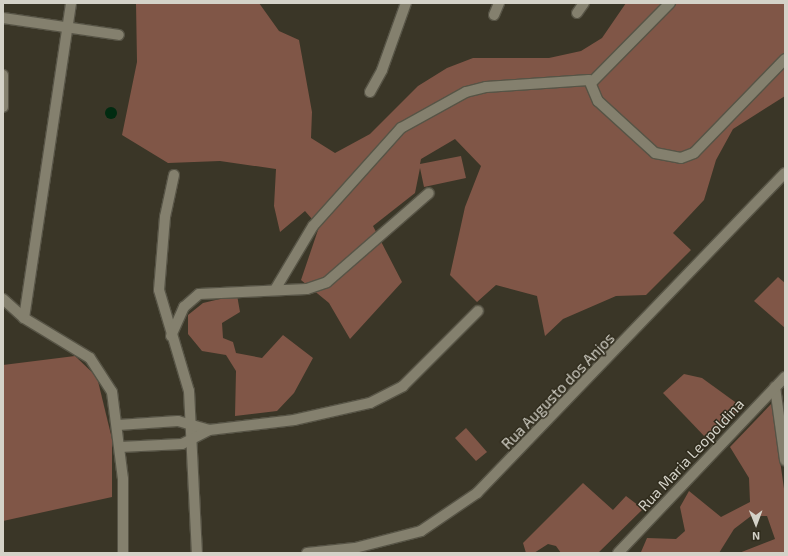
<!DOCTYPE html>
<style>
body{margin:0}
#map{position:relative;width:788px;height:556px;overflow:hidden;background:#3a3627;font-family:"Exo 2",sans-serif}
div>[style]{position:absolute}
.green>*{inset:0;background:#805647}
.water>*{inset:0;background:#012b11}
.round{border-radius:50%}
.roads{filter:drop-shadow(1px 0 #575446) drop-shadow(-1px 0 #575446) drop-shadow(0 1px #575446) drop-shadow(0 -1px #575446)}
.minor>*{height:10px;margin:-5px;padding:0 5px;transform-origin:5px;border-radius:5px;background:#84806e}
span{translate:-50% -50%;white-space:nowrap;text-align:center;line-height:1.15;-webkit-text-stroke:3px #302c1d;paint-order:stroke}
.street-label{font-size:15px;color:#d4d2c8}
.frame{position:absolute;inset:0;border:4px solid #d4d2c8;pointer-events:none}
.north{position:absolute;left:736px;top:504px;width:40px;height:40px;-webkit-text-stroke:3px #302c1d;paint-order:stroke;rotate:179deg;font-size:11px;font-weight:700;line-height:16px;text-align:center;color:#d4d2c8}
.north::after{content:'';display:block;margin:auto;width:14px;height:18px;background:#d4d2c8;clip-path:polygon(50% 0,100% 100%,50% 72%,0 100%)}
</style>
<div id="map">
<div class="green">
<i style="clip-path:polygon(136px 3px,259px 3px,279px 31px,299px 40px,312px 112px,311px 138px,335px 153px,370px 134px,418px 86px,447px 68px,473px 58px,549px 58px,581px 51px,602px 38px,626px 3px,785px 3px,785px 96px,733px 129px,716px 160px,704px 200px,673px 233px,691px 250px,646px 295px,616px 296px,563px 319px,545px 336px,537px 296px,496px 285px,477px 302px,450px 275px,465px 207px,481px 166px,455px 139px,421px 159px,420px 164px,461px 156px,466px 178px,424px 187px,420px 168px,415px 193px,373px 226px,402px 282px,350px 339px,329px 303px,301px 280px,319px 227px,305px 211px,280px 232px,274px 206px,276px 169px,220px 161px,168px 163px,122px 135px,137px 62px)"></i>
<i style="clip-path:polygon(778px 277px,785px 283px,785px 328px,754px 301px)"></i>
<i style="clip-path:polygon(237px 295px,240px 312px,222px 323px,223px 338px,233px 342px,236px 353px,262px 358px,283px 335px,313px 358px,294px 393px,277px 411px,235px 416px,236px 371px,226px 355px,202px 351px,188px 334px,188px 315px,203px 303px)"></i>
<i style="clip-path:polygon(75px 356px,97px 377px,112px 439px,112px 497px,3px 521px,3px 365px)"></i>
<i style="clip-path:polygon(684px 374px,702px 378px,742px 407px,707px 439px,663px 393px)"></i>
<i style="clip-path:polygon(772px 403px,785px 496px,785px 553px,739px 553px,775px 539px,767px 516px,751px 516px,734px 529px,719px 553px,641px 552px,647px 538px,676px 539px,685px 531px,680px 507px,689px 491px,721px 517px,750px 502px,749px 478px,730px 447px)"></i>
<i style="clip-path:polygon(466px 428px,487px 452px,476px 461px,455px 438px)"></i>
<i style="clip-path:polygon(583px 483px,613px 510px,626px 496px,643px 509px,598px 553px,561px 553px,556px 546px,548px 544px,534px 553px,526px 553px,523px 543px)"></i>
</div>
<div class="water">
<i class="round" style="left:105px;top:107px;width:12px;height:12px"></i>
</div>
<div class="roads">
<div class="minor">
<i style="left:577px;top:13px;width:12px;rotate:-55deg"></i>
<i style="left:494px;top:15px;width:13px;rotate:-67deg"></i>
<i style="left:3px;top:18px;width:117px;rotate:8.3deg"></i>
<i style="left:3px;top:75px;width:32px;rotate:90deg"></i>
<i style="left:592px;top:82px;width:111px;rotate:-45.4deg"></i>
<i style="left:370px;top:92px;width:25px;rotate:-61deg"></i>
<i style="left:382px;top:70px;width:71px;rotate:-70.3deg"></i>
<i style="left:174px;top:175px;width:43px;rotate:102.1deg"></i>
<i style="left:165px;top:217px;width:73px;rotate:94.7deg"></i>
<i style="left:159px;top:290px;width:105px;rotate:73.5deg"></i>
<i style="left:189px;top:391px;width:162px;rotate:87.2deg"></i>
<i style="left:276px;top:288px;width:72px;rotate:-59.2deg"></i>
<i style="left:313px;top:226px;width:132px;rotate:-48.1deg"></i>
<i style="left:401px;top:128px;width:74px;rotate:-29deg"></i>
<i style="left:466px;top:92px;width:21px;rotate:-14deg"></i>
<i style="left:486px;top:87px;width:103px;rotate:-3.9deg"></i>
<i style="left:589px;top:80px;width:23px;rotate:67deg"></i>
<i style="left:598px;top:101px;width:77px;rotate:42.4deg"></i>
<i style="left:655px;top:153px;width:26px;rotate:11deg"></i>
<i style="left:681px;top:158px;width:14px;rotate:-21deg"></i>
<i style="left:694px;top:153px;width:131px;rotate:-45.9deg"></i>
<i style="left:3px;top:299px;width:28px;rotate:42deg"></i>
<i style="left:24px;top:318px;width:77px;rotate:31.2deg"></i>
<i style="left:90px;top:358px;width:40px;rotate:57.1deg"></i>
<i style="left:112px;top:392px;width:88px;rotate:82.8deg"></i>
<i style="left:123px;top:479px;width:74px;rotate:90deg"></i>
<i style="left:24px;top:318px;width:318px;rotate:-81.5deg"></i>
<i style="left:171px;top:336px;width:32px;rotate:-66deg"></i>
<i style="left:184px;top:307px;width:20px;rotate:-41deg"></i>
<i style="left:199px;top:294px;width:108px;rotate:-2.7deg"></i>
<i style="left:307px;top:289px;width:21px;rotate:-19deg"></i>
<i style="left:327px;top:282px;width:135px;rotate:-41.1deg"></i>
<i style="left:775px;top:387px;width:74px;rotate:82.2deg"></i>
<i style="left:118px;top:425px;width:60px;rotate:-3.8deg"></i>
<i style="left:178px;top:421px;width:32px;rotate:16deg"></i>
<i style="left:120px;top:447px;width:62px;rotate:-2.8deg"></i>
<i style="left:182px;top:444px;width:30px;rotate:-27deg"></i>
<i style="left:209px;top:430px;width:86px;rotate:-6.7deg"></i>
<i style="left:294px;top:420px;width:78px;rotate:-12.6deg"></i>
<i style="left:370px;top:403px;width:37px;rotate:-27deg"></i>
<i style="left:403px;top:386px;width:106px;rotate:-45deg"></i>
<i style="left:307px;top:553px;width:48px;rotate:-5.9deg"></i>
<i style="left:355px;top:548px;width:68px;rotate:-14.4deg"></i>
<i style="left:421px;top:531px;width:68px;rotate:-34.2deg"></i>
<i style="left:477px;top:493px;width:444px;rotate:-46.1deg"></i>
<i style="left:618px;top:553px;width:243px;rotate:-46.5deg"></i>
</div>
</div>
<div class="street-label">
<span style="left:558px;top:391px;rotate:-46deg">Rua Augusto dos Anjos</span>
<span style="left:691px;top:455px;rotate:-47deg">Rua Maria Leopoldina</span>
</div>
<div class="frame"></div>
<div class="north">N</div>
</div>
